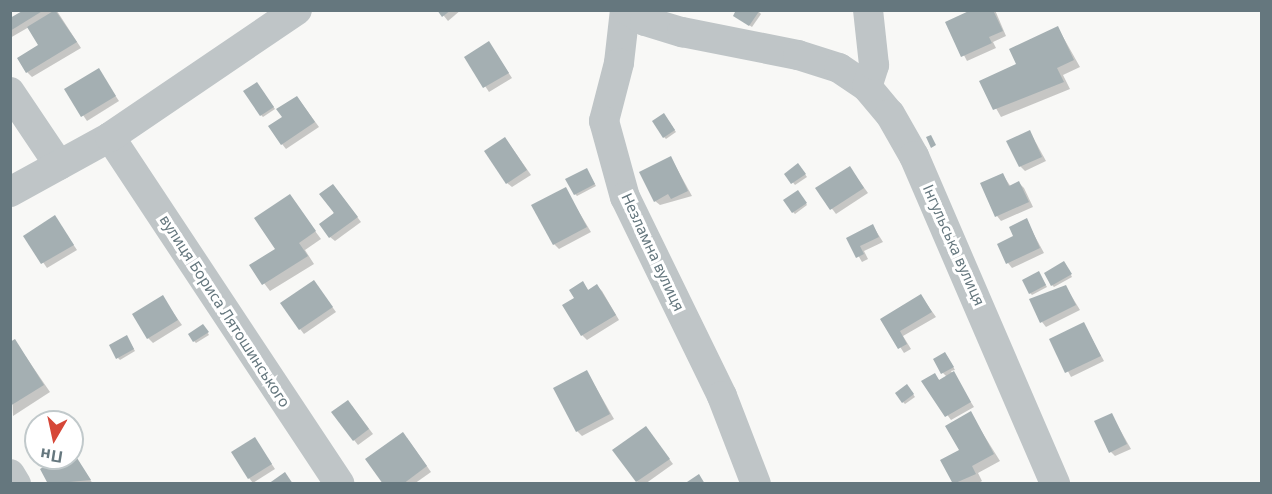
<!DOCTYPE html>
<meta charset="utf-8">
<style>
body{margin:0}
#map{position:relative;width:1272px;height:494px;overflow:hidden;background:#f8f8f6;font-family:"Noto Sans",sans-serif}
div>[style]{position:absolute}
.shadow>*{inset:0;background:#0003}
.building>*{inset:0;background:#a4afb2}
.minor>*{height:30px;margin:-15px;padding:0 15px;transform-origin:15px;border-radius:15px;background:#bfc5c7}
span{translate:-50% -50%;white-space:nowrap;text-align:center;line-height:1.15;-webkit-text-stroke:6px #fff;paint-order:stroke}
.street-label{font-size:15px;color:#65777e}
.frame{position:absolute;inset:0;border:12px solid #65777e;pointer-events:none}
.north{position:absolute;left:24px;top:410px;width:60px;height:60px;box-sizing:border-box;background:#fff;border:2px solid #c1c9cb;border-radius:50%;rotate:189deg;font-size:16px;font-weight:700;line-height:24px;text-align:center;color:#65777e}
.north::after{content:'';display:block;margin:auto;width:21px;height:27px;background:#d64738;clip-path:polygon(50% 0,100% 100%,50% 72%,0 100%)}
</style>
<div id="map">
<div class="shadow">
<i style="clip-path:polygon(27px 10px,57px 11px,81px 48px,32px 77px,27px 72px,40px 46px,29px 27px,10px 38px,10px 20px)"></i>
<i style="clip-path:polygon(439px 10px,461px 10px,448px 21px)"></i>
<i style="clip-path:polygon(757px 10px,761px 14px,752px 27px,737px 17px)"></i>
<i style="clip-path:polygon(975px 10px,995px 10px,1006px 36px,993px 42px,996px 48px,967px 61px,947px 23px)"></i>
<i style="clip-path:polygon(1058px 28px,1080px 67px,1063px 75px,1070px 89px,1001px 117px,981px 82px,1018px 65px)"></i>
<i style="clip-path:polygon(489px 43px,512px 78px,489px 92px,466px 57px)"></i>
<i style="clip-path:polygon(98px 70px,119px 101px,87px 121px,66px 90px)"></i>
<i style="clip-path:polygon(259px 86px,275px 109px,263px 117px,261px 115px)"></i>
<i style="clip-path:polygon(297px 97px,319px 127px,286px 149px,282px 144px,284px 118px)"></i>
<i style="clip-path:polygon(666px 117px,676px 132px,666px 139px,664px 137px)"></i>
<i style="clip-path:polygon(1030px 132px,1046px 161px,1025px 171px,1020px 166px)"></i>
<i style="clip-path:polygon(505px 138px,531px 175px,512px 187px,507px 183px)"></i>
<i style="clip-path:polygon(671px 158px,692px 196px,660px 205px,655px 201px)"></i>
<i style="clip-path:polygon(800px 167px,807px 177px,795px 185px,786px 174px)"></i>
<i style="clip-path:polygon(850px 168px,868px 193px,836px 214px,817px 189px)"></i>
<i style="clip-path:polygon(588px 172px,596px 186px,577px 196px,575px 194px)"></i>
<i style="clip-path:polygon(1003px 175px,1011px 187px,1019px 183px,1024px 188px,1033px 207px,1001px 221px,997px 216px)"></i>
<i style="clip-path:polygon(565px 189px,591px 232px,559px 249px,554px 244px)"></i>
<i style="clip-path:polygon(337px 190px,361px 222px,335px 241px,330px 237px)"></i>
<i style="clip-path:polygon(800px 194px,807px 205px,795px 214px,793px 212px)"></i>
<i style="clip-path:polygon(289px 196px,321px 239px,305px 250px,314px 264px,270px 291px,251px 266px,277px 249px)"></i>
<i style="clip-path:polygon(55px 217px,77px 250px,47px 268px,25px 236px)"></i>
<i style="clip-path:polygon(1026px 220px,1044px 253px,1012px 268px,1008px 263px)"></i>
<i style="clip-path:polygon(873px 226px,883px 242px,864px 251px,868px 259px,862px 262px,848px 238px)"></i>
<i style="clip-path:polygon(1066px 265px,1072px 277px,1054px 287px,1052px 285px)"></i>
<i style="clip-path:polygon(1039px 273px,1047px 287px,1032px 295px,1030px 293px)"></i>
<i style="clip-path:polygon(314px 282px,336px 312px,304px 334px,300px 329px)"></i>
<i style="clip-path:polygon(583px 283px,589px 291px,597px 286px,602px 291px,619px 320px,587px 340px,582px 335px,576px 299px)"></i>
<i style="clip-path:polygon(1066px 287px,1080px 310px,1046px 327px,1042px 322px)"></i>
<i style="clip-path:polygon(921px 296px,936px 317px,903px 336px,911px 349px,904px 353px,882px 319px)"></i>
<i style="clip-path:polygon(162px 297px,182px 325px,153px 343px,148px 338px)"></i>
<i style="clip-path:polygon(1084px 324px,1104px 361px,1071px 377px,1051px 339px)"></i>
<i style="clip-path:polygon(205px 328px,209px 335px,196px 343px,194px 341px)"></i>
<i style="clip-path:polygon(128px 339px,135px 351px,120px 360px,118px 358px)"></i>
<i style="clip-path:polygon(15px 341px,50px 392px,13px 416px,10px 343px)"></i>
<i style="clip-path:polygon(947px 356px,955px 370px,951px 371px,974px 407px,951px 420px,923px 382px,935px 375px,940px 381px,947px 377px,943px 373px)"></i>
<i style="clip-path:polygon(587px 372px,614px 419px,582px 436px,577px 431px)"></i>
<i style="clip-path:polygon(909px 388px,915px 397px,905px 404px,903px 402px)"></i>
<i style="clip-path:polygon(352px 406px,373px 434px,358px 445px,354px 440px)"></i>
<i style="clip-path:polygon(970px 413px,1000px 461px,978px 473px,982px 481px,977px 484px,955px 484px,942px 461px,961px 451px)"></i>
<i style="clip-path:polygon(1111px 414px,1131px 449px,1115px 456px,1111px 452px)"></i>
<i style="clip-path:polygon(646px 428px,673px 464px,645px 484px,639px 484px,615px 450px)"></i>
<i style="clip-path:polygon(407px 438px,431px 472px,414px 484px,385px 484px)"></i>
<i style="clip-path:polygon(255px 439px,275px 469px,253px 483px,249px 478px)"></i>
<i style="clip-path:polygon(72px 452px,93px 484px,50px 484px,61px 458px,72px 458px)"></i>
</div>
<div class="building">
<i style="clip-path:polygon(24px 10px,44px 10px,10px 31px,10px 18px)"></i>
<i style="clip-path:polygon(55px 10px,77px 42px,26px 73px,17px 58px,38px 45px,27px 27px)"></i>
<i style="clip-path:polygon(437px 10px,451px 10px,442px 17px)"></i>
<i style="clip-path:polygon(736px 10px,760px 10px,749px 26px,733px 16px)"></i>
<i style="clip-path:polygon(971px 10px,993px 10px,1003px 31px,989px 37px,992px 43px,961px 57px,945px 22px)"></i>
<i style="clip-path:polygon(1058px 26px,1074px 60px,1057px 68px,1064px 82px,993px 110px,979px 81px,1016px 64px,1009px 49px)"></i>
<i style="clip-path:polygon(489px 41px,509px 73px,483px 88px,464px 57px)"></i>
<i style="clip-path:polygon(99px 68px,116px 96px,81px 117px,64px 89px)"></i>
<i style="clip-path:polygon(257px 82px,274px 107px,260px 116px,243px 91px)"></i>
<i style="clip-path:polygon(297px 96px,315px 122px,281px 145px,268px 126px,282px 117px,276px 109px)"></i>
<i style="clip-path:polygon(664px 113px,675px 130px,663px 138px,652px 121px)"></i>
<i style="clip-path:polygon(1030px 130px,1042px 157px,1019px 167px,1006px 141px)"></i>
<i style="clip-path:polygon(931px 135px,936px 145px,931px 148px,926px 137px)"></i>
<i style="clip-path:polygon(505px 137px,527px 170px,506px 184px,484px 151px)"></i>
<i style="clip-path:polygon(671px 156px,688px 191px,671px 199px,668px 194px,654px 202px,639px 172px)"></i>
<i style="clip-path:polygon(798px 163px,806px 174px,791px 184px,784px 174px)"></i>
<i style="clip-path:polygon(850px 166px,864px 188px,830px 210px,815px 188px)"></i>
<i style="clip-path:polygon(587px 168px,595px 184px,574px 195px,565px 179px)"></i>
<i style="clip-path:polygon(1003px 173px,1009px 186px,1019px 181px,1029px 202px,995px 217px,980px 183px)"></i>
<i style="clip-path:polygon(333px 184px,358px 217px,329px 238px,319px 224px,334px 213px,319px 194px)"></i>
<i style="clip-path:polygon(566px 187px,587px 227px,553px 245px,531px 205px)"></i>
<i style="clip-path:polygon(798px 190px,807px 203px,792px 213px,783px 200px)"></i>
<i style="clip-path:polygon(290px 194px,316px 231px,299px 243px,308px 256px,262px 285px,249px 265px,275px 249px,254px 218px)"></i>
<i style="clip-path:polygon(55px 215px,74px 245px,41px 264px,23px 236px)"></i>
<i style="clip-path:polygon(1027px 218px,1040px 248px,1006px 264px,997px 244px,1013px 236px,1009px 227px)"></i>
<i style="clip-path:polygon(873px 224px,879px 237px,860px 246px,864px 254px,856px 258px,846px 238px)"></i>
<i style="clip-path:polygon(1064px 261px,1072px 274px,1051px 286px,1044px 273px)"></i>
<i style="clip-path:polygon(1039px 271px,1046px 285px,1029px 294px,1022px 280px)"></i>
<i style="clip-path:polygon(314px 280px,333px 307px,299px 330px,280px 303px)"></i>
<i style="clip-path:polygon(583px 281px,588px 290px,597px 284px,616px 315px,581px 336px,562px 305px,574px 298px,569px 290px)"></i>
<i style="clip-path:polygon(1066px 285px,1076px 305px,1040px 323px,1029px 299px)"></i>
<i style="clip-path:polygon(921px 294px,932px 312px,900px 331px,907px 344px,898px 349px,880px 319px)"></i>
<i style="clip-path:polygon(163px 295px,178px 320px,147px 339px,132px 314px)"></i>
<i style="clip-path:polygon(1084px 322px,1101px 356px,1065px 373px,1049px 339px)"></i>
<i style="clip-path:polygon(203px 324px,209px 332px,193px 342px,188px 334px)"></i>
<i style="clip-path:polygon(127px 335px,134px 349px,116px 359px,109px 345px)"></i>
<i style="clip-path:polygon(15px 339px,44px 385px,10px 406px,10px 342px)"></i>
<i style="clip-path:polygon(945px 352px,954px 367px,941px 374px,933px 359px)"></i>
<i style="clip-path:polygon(587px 370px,610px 414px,576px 432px,553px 388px)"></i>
<i style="clip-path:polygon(954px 371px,971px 402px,945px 417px,921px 381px,935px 373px,939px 380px)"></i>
<i style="clip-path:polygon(907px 384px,914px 394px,902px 403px,895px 393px)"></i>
<i style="clip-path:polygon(348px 400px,369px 429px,353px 441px,331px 412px)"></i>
<i style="clip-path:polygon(971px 411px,994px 454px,972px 466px,976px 474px,953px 484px,940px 460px,959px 450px,945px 426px)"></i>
<i style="clip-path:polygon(1112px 413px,1127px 444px,1109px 453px,1094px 421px)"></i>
<i style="clip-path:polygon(646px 426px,670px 459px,636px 482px,612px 450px)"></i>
<i style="clip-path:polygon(403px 432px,427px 466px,403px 484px,383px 484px,365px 459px)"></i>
<i style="clip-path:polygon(255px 437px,272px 464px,248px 479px,231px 452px)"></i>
<i style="clip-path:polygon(72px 450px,91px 480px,48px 484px,40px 469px,58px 458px,72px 458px)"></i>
<i style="clip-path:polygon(285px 472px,293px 484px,268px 484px)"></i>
<i style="clip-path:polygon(699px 474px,705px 484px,684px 484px)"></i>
</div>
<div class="minor">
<i style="left:625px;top:10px;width:53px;rotate:96.5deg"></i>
<i style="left:619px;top:63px;width:60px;rotate:104.5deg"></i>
<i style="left:604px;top:121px;width:79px;rotate:74.6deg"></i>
<i style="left:625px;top:197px;width:221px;rotate:64deg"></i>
<i style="left:722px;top:396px;width:94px;rotate:68.9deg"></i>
<i style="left:627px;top:10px;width:21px;rotate:31deg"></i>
<i style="left:645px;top:21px;width:39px;rotate:17deg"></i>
<i style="left:682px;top:32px;width:118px;rotate:11.2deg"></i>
<i style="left:798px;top:55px;width:43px;rotate:17.6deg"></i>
<i style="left:839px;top:68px;width:34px;rotate:34deg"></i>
<i style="left:867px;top:87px;width:35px;rotate:50deg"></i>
<i style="left:890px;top:114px;width:48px;rotate:60.3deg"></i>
<i style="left:914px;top:156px;width:357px;rotate:66.7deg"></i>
<i style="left:867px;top:87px;width:23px;rotate:-72deg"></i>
<i style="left:874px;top:65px;width:55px;rotate:-96.2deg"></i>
<i style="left:10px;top:92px;width:88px;rotate:56.1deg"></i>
<i style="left:110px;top:137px;width:416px;rotate:56.5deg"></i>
<i style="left:10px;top:192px;width:114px;rotate:-28.8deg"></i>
<i style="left:110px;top:137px;width:226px;rotate:-34.2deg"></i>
<i style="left:10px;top:474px;width:12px;rotate:59deg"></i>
</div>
<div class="street-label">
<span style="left:954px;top:245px;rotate:66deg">Інгульська вулиця</span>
<span style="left:653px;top:252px;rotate:65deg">Незламна вулиця</span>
<span style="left:225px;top:311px;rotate:57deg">вулиця Бориса Лятошинського</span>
</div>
<div class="frame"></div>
<div class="north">Пн</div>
</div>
